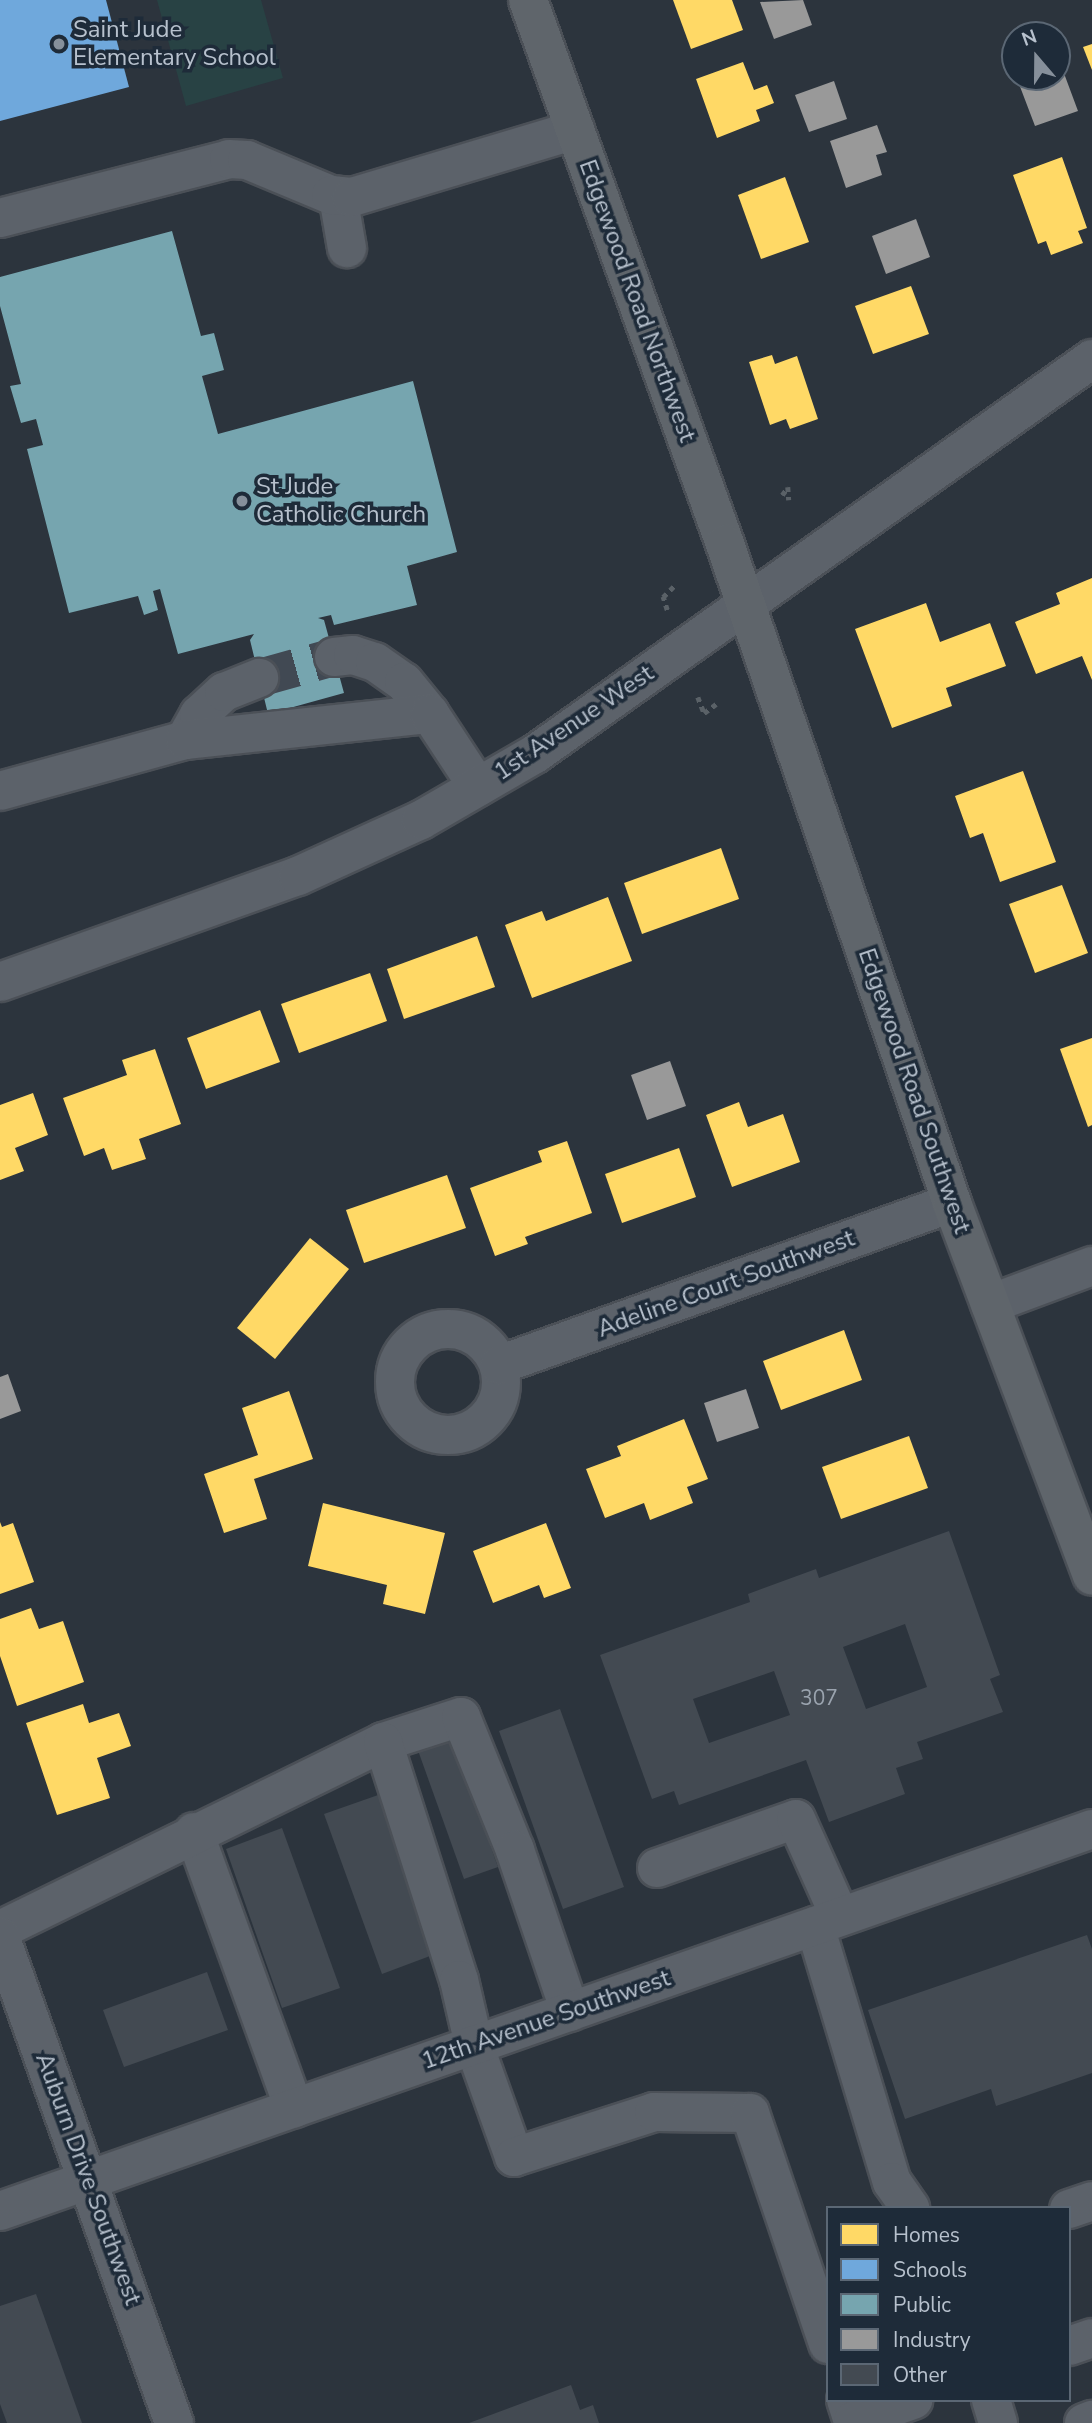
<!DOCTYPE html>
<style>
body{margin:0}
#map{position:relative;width:1092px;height:2423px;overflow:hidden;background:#2c343d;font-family:"Nunito Sans",sans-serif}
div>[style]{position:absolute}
.green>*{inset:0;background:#284244}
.homes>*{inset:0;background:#ffd966}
.schools>*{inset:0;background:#6fa8dc}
.public>*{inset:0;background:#76a5af}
.industry>*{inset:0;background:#999}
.building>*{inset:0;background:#434a52}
.minor-tunnel>*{height:38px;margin-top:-19px;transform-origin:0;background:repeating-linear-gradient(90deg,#414953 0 38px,transparent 0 57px)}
.path>*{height:4.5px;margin-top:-2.25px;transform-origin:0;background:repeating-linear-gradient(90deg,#5a6167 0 5px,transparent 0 10px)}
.roads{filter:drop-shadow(2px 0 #4b5057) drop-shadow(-2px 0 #4b5057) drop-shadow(0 2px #4b5057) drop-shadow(0 -2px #4b5057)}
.minor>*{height:38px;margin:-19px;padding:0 19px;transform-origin:19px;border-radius:19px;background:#5c626a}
.minor>.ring{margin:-19px;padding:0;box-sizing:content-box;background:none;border:38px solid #5c626a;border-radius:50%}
.major>*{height:38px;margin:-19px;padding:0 19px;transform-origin:19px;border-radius:19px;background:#5f656b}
.dots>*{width:19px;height:19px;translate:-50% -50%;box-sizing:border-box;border:4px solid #1e2b39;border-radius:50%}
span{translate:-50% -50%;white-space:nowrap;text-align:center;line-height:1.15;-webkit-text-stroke:7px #1e2b39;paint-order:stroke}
.number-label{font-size:21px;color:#9aa3ae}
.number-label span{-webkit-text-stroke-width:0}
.poi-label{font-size:24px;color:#b7c1cd}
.left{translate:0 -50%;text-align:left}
.street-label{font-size:24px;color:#b7c1cd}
.legend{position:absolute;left:826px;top:2206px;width:245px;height:196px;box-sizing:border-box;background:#1e2b39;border:2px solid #5b6774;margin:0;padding:9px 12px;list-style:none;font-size:21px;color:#b7c1cd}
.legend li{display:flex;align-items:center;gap:14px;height:35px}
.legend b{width:35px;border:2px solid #5b6774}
.north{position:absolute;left:1001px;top:21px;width:70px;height:70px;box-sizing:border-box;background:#1e2b39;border:2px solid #5b6774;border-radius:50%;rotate:340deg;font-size:19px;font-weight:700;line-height:28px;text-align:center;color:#b7c1cd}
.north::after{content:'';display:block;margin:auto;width:24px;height:32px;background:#86909b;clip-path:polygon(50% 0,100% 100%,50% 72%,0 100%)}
</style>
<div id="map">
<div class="green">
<i style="clip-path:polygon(157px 0,261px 0,283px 78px,186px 106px)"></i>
</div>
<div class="homes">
<i style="clip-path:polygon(673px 0,732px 0,743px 30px,691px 49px)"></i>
<i style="clip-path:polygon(1092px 44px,1092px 70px,1083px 47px)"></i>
<i style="clip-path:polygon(743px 62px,754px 90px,767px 85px,774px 103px,756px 110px,760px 121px,717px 138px,696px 79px)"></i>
<i style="clip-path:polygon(1062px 157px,1087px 228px,1078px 231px,1083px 243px,1051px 255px,1046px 241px,1038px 244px,1013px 175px)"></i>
<i style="clip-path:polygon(785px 177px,809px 242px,761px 259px,738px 195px)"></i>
<i style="clip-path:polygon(911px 286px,929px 334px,873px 354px,855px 306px)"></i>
<i style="clip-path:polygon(772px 355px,775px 364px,797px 356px,818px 419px,790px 429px,786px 419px,770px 425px,749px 362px)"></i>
<i style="clip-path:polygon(1092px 578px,1092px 680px,1082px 656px,1036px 674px,1015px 622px,1060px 604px,1056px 593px)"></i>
<i style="clip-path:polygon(926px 603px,940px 642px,990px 623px,1006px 666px,946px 688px,952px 706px,892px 728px,855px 629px)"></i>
<i style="clip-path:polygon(1023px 771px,1056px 862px,1000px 882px,983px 833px,970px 838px,955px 796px)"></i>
<i style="clip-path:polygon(721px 848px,739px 899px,642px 934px,624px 883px)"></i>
<i style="clip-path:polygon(1062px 885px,1088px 953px,1035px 973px,1009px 904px)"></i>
<i style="clip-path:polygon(608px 897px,632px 961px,532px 998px,505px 925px,542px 911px,546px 921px)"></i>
<i style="clip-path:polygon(477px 936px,495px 987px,404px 1019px,387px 969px)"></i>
<i style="clip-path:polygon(370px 973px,387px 1021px,299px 1053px,281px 1004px)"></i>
<i style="clip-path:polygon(260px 1010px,280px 1062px,206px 1089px,187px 1038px)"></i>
<i style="clip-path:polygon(1092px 1038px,1092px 1125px,1088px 1127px,1060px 1049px)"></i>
<i style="clip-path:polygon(155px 1049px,181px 1124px,139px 1139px,146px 1159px,112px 1170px,104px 1148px,84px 1156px,63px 1098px,127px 1075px,122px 1060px)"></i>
<i style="clip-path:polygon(33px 1093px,48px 1135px,15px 1148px,24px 1171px,0 1180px,0 1105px)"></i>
<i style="clip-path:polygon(739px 1102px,748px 1127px,783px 1114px,800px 1162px,732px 1187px,706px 1115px)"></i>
<i style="clip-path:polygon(567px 1141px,592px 1213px,525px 1237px,528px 1244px,495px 1256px,470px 1188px,542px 1162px,538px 1151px)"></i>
<i style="clip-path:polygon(679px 1148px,696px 1197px,622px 1223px,605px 1174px)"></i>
<i style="clip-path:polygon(447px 1175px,466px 1228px,364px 1263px,346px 1210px)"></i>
<i style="clip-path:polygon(310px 1238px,349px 1269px,275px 1359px,237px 1328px)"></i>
<i style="clip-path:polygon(844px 1330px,862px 1380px,781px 1410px,763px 1361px)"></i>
<i style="clip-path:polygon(289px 1391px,313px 1459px,254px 1479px,267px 1519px,224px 1533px,204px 1474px,258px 1455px,242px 1408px)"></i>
<i style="clip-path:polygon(684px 1419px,708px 1479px,687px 1487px,693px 1503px,650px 1520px,644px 1503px,605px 1518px,586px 1469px,621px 1456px,617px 1446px)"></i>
<i style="clip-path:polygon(909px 1436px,928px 1488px,841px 1519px,822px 1467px)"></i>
<i style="clip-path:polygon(323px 1503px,445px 1533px,425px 1614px,383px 1604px,387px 1585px,308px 1566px)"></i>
<i style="clip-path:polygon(0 1522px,2px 1527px,13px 1523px,34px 1582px,0 1594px)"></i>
<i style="clip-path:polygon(546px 1523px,571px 1588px,544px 1598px,539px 1585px,493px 1603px,473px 1551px)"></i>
<i style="clip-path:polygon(31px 1608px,39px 1629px,63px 1621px,84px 1682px,17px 1706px,0 1656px,0 1619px)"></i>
<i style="clip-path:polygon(83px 1704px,89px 1723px,119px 1713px,131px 1746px,97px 1758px,110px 1798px,57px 1815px,26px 1723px)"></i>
</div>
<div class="schools">
<i style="clip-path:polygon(0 0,106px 0,129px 87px,0 121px)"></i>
</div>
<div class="public">
<i style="clip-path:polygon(172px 231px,201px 336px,214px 333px,224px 370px,202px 376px,218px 434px,413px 381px,457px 552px,407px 566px,417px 605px,334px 625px,331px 615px,318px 618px,324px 620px,344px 693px,268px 714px,250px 640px,254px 634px,178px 654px,160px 589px,153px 591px,158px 610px,144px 615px,138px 596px,69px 613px,27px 449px,43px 445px,36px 419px,21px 423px,10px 386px,21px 384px,0 306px,0 277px)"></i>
</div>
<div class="industry">
<i style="clip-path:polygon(803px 0,812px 25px,774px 39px,760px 2px)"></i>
<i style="clip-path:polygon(1062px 68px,1078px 111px,1035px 126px,1019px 84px,1057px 77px,1057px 70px)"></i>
<i style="clip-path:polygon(834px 81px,847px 119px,809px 132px,795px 95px)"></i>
<i style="clip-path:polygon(877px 125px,887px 152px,876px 155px,882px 175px,846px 188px,830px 141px)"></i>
<i style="clip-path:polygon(916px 219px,930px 257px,886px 274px,872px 236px)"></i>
<i style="clip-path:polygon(670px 1061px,686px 1106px,647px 1120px,631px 1075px)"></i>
<i style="clip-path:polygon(8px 1374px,21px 1411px,0 1419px,0 1377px)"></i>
<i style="clip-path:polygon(746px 1389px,759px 1428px,717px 1442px,704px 1403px)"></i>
</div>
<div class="building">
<i style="clip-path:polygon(evenodd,949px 1531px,1000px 1675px,990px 1679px,1003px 1712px,917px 1742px,923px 1759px,896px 1768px,905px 1794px,829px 1822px,806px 1760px,679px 1805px,674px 1791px,652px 1799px,600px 1655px,750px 1602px,748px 1594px,816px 1569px,819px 1578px,949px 1531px,905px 1624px,927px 1687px,866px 1709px,843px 1647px,905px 1624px,949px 1531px,774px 1671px,790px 1715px,709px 1743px,693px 1699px,774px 1671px)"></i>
<i style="clip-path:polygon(560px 1709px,624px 1887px,563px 1909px,499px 1731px)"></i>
<i style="clip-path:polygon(449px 1730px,498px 1867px,464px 1879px,415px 1742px)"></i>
<i style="clip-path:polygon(381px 1794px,438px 1953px,382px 1974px,324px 1814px)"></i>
<i style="clip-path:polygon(282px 1828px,340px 1988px,282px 2008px,226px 1849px)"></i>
<i style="clip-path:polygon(1087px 1935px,1092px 1949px,1092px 2073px,996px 2106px,991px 2089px,905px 2119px,868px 2010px)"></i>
<i style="clip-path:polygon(207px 1972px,228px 2030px,124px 2067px,103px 2010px)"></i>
<i style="clip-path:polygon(36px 2294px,82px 2423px,7px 2423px,0 2404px,0 2306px)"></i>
<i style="clip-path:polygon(571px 2385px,580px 2410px,593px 2405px,599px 2423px,469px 2423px)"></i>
</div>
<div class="minor-tunnel">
<i style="left:259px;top:678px;width:78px;rotate:-15.6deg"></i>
</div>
<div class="path">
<i style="left:782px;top:495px;width:10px;rotate:-53deg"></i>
<i style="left:788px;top:487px;width:13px;rotate:86deg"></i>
<i style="left:667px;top:610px;width:14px;rotate:-107deg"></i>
<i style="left:663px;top:597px;width:20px;rotate:-45deg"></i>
<i style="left:698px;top:697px;width:17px;rotate:69deg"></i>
<i style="left:704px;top:713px;width:15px;rotate:-37deg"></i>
</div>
<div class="roads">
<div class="minor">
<i style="left:338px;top:196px;width:53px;rotate:80.2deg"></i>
<i style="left:0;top:218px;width:236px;rotate:-14.4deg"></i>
<i style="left:229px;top:159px;width:18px;rotate:3deg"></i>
<i style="left:247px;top:160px;width:91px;rotate:22.6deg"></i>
<i style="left:331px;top:195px;width:21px;rotate:5deg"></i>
<i style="left:352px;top:197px;width:233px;rotate:-16.7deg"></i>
<i style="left:334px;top:657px;width:19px;rotate:-6deg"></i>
<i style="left:353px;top:655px;width:23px;rotate:18deg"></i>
<i style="left:375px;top:662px;width:35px;rotate:35deg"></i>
<i style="left:404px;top:682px;width:41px;rotate:50.9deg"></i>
<i style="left:185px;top:740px;width:29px;rotate:-61deg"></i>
<i style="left:199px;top:715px;width:34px;rotate:-43deg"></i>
<i style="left:224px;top:692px;width:38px;rotate:-22deg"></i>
<i style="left:0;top:791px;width:192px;rotate:-15.4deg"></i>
<i style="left:185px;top:740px;width:246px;rotate:-6.1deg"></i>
<i style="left:430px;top:714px;width:87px;rotate:56.7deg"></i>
<i style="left:0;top:982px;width:316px;rotate:-19.6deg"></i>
<i style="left:298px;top:876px;width:135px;rotate:-24.5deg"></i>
<i style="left:421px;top:820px;width:132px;rotate:-30.1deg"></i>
<i style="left:535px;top:754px;width:683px;rotate:-35.34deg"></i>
<i style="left:990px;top:1304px;width:109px;rotate:-20.4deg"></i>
<i class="ring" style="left:395px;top:1329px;width:68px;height:68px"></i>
<i style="left:499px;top:1365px;width:481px;rotate:-19.7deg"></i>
<i style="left:383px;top:1742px;width:82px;rotate:-17.8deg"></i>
<i style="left:461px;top:1717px;width:144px;rotate:67.9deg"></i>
<i style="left:515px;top:1850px;width:171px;rotate:71.2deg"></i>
<i style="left:194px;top:1832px;width:294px;rotate:70.1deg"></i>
<i style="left:657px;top:1868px;width:147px;rotate:-19.4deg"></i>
<i style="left:796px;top:1819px;width:107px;rotate:65.8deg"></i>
<i style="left:815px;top:1926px;width:267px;rotate:73.3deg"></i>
<i style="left:892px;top:2182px;width:32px;rotate:55deg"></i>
<i style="left:0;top:1930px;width:427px;rotate:-26.1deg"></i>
<i style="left:383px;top:1742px;width:250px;rotate:72.3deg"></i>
<i style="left:459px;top:1980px;width:67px;rotate:77deg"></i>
<i style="left:474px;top:2045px;width:119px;rotate:70.3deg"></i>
<i style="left:514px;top:2157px;width:147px;rotate:-17.8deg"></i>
<i style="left:654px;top:2112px;width:96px;rotate:0.6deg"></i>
<i style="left:750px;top:2113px;width:244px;rotate:71.3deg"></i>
<i style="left:0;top:1936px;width:517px;rotate:70.34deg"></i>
<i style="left:1069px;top:2209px;width:24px;rotate:-19deg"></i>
<i style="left:0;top:2211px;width:1157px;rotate:-19.28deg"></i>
<i style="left:1069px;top:2346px;width:24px;rotate:-19deg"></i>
<i style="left:846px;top:2400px;width:22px;rotate:72deg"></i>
<i style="left:853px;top:2421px;width:64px;rotate:-19.3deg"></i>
<i style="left:991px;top:2400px;width:24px;rotate:73deg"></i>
<i style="left:1084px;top:2423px;width:9px;rotate:-21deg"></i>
</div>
<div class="major">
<i style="left:528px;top:0;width:579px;rotate:70.09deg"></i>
<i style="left:725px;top:544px;width:697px;rotate:70.99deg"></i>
<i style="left:952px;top:1203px;width:398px;rotate:69.4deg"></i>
</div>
</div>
<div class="dots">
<i style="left:59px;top:44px;background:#86909b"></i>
<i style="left:242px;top:501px;background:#86909b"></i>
</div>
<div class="number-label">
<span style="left:819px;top:1698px">307</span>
</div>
<div class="poi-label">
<span class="left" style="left:73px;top:44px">Saint Jude<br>Elementary School</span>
<span class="left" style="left:256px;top:501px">St Jude<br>Catholic Church</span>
</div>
<div class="street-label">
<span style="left:637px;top:301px;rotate:70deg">Edgewood Road Northwest</span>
<span style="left:574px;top:723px;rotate:-34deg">1st Avenue West</span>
<span style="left:914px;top:1091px;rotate:71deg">Edgewood Road Southwest</span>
<span style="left:726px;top:1284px;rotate:-20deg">Adeline Court Southwest</span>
<span style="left:546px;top:2020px;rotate:-19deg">12th Avenue Southwest</span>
<span style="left:88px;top:2179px;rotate:70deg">Auburn Drive Southwest</span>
</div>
<ul class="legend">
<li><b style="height:19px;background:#ffd966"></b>Homes</li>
<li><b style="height:19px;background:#6fa8dc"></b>Schools</li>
<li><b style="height:19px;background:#76a5af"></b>Public</li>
<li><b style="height:19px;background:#999"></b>Industry</li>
<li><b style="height:19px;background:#434a52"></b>Other</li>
</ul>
<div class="north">N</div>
</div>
